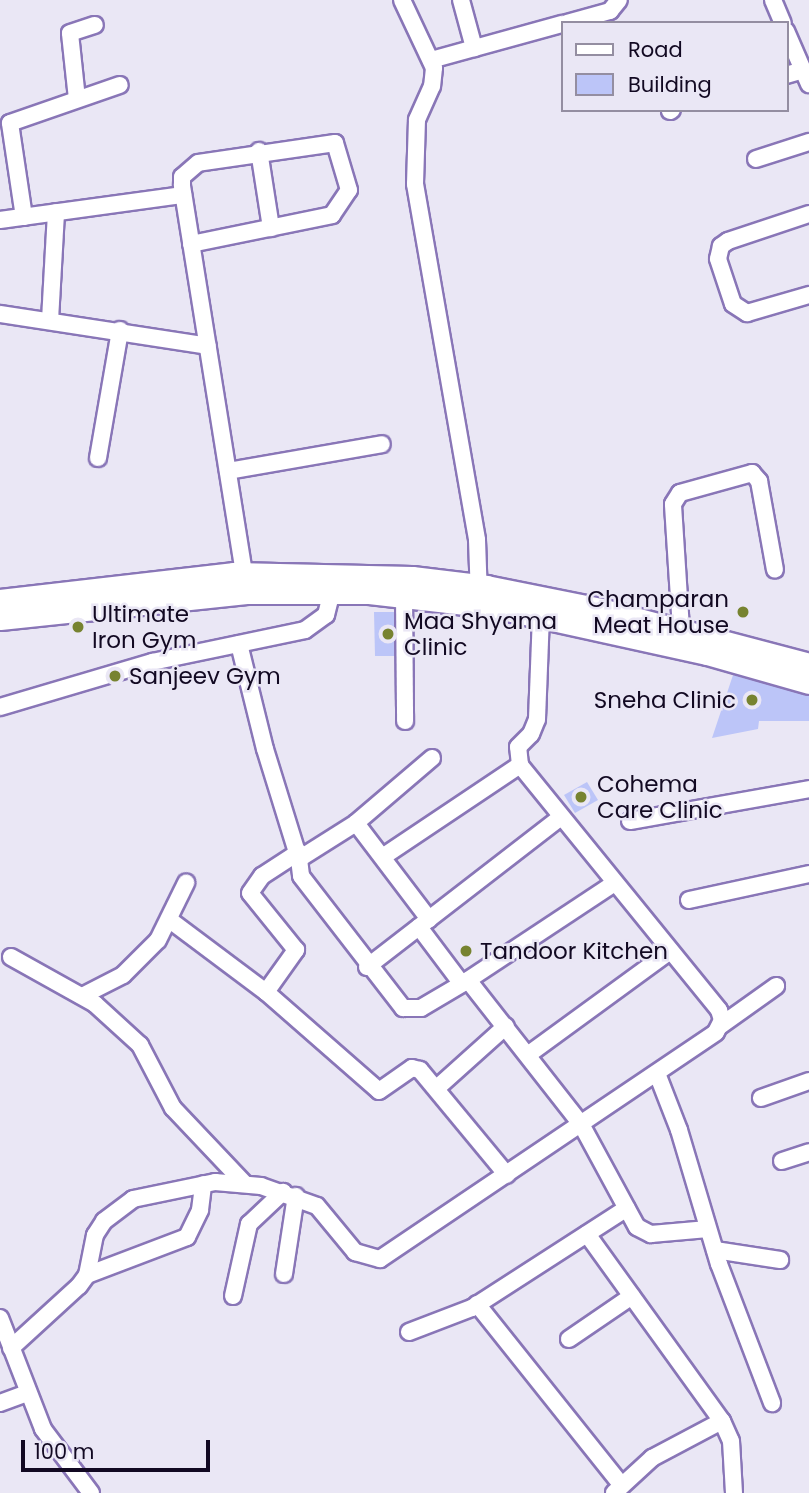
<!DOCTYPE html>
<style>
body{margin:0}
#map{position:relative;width:809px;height:1493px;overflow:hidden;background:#eae7f5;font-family:Poppins,sans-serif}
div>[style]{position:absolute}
.building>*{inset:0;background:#bcc5f8}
.roads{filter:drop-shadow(2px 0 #8976b7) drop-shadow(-2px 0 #8976b7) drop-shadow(0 2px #8976b7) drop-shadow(0 -2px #8976b7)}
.minor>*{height:16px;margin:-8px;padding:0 8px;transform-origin:8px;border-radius:8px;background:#fff}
.highway>*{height:23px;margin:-11.5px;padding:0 11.5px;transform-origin:11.5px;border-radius:11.5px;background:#fff}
.dots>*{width:19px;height:19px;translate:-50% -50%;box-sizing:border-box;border:4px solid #eae7f5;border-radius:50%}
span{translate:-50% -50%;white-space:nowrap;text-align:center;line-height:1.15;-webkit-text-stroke:5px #eae7f5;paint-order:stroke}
.poi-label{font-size:23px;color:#120922}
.right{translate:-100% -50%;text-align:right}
.left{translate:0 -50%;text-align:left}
.legend{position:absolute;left:561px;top:21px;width:228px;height:91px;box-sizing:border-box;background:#eae7f5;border:2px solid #948ea1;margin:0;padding:9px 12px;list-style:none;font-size:21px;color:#120922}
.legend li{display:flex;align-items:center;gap:14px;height:35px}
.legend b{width:35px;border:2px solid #948ea1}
.scale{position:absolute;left:21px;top:1440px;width:189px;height:32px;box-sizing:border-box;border:4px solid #120922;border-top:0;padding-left:9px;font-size:21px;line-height:24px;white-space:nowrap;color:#120922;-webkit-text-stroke:5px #eae7f5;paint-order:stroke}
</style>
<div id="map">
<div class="building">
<i style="clip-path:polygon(374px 612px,399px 612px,399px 656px,375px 656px)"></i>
<i style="clip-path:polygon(733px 675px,809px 695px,809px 721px,759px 721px,758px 729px,712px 738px)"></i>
<i style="clip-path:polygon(587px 782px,598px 800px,575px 813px,564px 795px)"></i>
</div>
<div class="roads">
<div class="minor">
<i style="left:402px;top:0;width:75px;rotate:64.8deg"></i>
<i style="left:434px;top:68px;width:18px;rotate:96deg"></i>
<i style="left:432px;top:86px;width:37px;rotate:114deg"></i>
<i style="left:417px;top:120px;width:64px;rotate:91.8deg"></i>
<i style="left:415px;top:184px;width:361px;rotate:80.1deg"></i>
<i style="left:477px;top:540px;width:56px;rotate:88deg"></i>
<i style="left:461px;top:0;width:50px;rotate:74.8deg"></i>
<i style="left:773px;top:0;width:25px;rotate:67deg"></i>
<i style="left:567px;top:23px;width:45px;rotate:-15.6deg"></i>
<i style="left:610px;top:11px;width:14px;rotate:-51deg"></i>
<i style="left:786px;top:31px;width:58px;rotate:66.5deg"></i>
<i style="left:431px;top:60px;width:136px;rotate:-15.4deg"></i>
<i style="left:786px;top:75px;width:18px;rotate:-16deg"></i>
<i style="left:77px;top:99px;width:66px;rotate:-96.1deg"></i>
<i style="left:70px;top:33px;width:26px;rotate:-18deg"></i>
<i style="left:670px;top:111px;width:2px;rotate:-27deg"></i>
<i style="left:259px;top:151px;width:78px;rotate:81.1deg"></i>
<i style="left:756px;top:159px;width:56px;rotate:-17.8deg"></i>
<i style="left:809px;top:214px;width:85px;rotate:161.6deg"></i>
<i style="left:728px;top:241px;width:9px;rotate:144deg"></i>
<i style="left:721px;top:246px;width:13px;rotate:103deg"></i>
<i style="left:718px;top:259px;width:47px;rotate:71.6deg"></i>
<i style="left:733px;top:304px;width:17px;rotate:33deg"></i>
<i style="left:747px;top:313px;width:65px;rotate:-16.2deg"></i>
<i style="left:24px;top:217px;width:95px;rotate:-98.5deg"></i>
<i style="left:10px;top:123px;width:116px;rotate:-19.1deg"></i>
<i style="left:0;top:220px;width:185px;rotate:-7.8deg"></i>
<i style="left:191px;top:244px;width:144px;rotate:-11.6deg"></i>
<i style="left:332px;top:215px;width:30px;rotate:-56deg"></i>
<i style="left:349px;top:190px;width:49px;rotate:-106.6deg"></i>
<i style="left:335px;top:143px;width:138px;rotate:171.7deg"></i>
<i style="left:198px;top:163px;width:21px;rotate:139deg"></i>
<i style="left:182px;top:177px;width:9px;rotate:90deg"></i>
<i style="left:182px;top:186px;width:393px;rotate:80.9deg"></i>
<i style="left:0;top:314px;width:210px;rotate:8.7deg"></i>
<i style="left:50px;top:320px;width:108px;rotate:-86.8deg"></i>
<i style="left:98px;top:458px;width:130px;rotate:-80.2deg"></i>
<i style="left:228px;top:471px;width:156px;rotate:-9.9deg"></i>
<i style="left:404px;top:595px;width:126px;rotate:89.5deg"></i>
<i style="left:681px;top:629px;width:125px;rotate:-93.7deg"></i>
<i style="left:673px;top:504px;width:13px;rotate:-58deg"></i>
<i style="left:680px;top:493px;width:75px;rotate:-15.5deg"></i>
<i style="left:752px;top:473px;width:11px;rotate:49deg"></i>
<i style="left:759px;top:481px;width:90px;rotate:79.8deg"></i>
<i style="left:239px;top:644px;width:108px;rotate:76.1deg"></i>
<i style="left:265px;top:749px;width:115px;rotate:72.8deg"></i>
<i style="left:0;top:707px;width:159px;rotate:-16.5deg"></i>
<i style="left:152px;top:662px;width:156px;rotate:-11.8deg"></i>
<i style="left:305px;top:630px;width:26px;rotate:-36deg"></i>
<i style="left:326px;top:615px;width:25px;rotate:-76deg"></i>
<i style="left:432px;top:758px;width:100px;rotate:139.5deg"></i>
<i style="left:356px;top:823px;width:67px;rotate:147.7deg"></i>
<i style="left:299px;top:859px;width:17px;rotate:83deg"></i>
<i style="left:301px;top:876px;width:167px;rotate:52.3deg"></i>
<i style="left:403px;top:1008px;width:18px"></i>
<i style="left:421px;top:1008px;width:51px;rotate:-30.6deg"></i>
<i style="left:465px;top:982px;width:178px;rotate:-33.5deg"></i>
<i style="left:630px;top:821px;width:182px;rotate:-10.1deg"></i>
<i style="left:356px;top:823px;width:121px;rotate:52.8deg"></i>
<i style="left:384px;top:856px;width:164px;rotate:-33.8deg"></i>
<i style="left:689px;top:900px;width:123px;rotate:-12.2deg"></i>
<i style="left:171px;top:921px;width:119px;rotate:36.8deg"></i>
<i style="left:266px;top:992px;width:150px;rotate:41.2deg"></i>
<i style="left:379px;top:1091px;width:40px;rotate:-34.9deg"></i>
<i style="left:412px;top:1068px;width:8px;rotate:14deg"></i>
<i style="left:420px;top:1070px;width:136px;rotate:50.4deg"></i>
<i style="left:419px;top:927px;width:71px;rotate:53deg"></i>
<i style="left:11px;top:957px;width:96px;rotate:29.2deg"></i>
<i style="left:95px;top:1004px;width:61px;rotate:42.3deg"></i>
<i style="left:140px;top:1045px;width:71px;rotate:62.4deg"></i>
<i style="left:173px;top:1108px;width:103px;rotate:46.6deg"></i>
<i style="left:367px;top:967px;width:244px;rotate:-37.7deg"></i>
<i style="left:468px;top:980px;width:183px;rotate:51.9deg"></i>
<i style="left:581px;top:1124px;width:117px;rotate:61.5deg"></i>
<i style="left:637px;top:1227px;width:16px;rotate:27deg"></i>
<i style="left:651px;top:1234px;width:57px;rotate:-5deg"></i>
<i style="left:266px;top:992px;width:52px;rotate:-54.5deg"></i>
<i style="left:296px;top:950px;width:73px;rotate:-128.9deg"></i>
<i style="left:250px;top:893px;width:21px;rotate:-55deg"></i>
<i style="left:262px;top:876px;width:44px;rotate:-33deg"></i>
<i style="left:82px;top:996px;width:46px;rotate:-27.1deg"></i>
<i style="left:123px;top:975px;width:49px;rotate:-45deg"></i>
<i style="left:158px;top:940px;width:64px;rotate:-63.8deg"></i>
<i style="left:720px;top:1026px;width:69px;rotate:-35.5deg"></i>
<i style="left:529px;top:1054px;width:175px;rotate:-36.1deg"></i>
<i style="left:658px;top:1076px;width:58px;rotate:68.7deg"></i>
<i style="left:679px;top:1130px;width:140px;rotate:73.4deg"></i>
<i style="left:719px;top:1264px;width:149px;rotate:69.1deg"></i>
<i style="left:438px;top:1087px;width:91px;rotate:-41.9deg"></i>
<i style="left:761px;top:1098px;width:51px;rotate:-19.5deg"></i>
<i style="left:782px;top:1161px;width:28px;rotate:-18deg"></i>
<i style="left:587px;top:1234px;width:231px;rotate:54.2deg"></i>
<i style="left:722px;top:1421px;width:22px;rotate:66deg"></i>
<i style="left:731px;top:1441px;width:52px;rotate:86.7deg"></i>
<i style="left:715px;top:1250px;width:66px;rotate:8.7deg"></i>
<i style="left:284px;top:1274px;width:79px;rotate:-81.3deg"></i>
<i style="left:87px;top:1275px;width:107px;rotate:-20.8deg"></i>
<i style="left:187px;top:1237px;width:30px;rotate:-64deg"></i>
<i style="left:200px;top:1210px;width:26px;rotate:-83deg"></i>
<i style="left:233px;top:1296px;width:74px;rotate:-77.5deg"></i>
<i style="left:249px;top:1224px;width:47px;rotate:-43.3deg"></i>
<i style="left:477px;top:1304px;width:229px;rotate:51.4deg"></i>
<i style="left:0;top:1318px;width:119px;rotate:68.8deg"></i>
<i style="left:43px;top:1429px;width:80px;rotate:53.1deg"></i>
<i style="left:409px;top:1332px;width:67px;rotate:-20.9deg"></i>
<i style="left:472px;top:1308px;width:184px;rotate:-32.8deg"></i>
<i style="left:569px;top:1339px;width:76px;rotate:-34.3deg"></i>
<i style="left:11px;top:1348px;width:92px;rotate:-42.4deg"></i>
<i style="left:79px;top:1286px;width:14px;rotate:-54deg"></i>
<i style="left:87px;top:1275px;width:41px;rotate:-78.7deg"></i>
<i style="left:95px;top:1235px;width:17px;rotate:-57deg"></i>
<i style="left:104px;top:1221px;width:36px;rotate:-37deg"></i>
<i style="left:133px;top:1199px;width:84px;rotate:-11.7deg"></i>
<i style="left:215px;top:1182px;width:46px;rotate:5deg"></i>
<i style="left:261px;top:1186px;width:59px;rotate:19.7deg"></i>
<i style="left:317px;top:1206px;width:60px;rotate:50.4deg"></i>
<i style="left:355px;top:1252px;width:26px;rotate:16deg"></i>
<i style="left:380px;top:1259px;width:405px;rotate:-34deg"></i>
<i style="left:716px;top:1032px;width:13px;rotate:-63deg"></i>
<i style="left:722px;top:1020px;width:10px;rotate:-107deg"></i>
<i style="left:719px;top:1010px;width:316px;rotate:-129.1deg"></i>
<i style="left:520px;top:765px;width:18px;rotate:-96deg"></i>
<i style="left:518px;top:747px;width:18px;rotate:-45deg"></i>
<i style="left:531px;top:734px;width:16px;rotate:-68deg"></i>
<i style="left:537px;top:719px;width:103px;rotate:-87.8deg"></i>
<i style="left:0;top:1403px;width:29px;rotate:-20deg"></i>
<i style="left:614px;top:1493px;width:52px;rotate:-42.6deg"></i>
<i style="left:652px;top:1458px;width:79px;rotate:-27.9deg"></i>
</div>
<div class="highway">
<i style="left:0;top:601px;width:236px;rotate:-6.6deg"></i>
<i style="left:234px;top:574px;width:178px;rotate:1.3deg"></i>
<i style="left:412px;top:578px;width:75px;rotate:6.9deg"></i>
<i style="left:486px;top:587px;width:117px;rotate:11.3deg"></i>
<i style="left:601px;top:610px;width:215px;rotate:14.8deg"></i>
<i style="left:0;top:618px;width:250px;rotate:-6deg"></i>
<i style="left:249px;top:592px;width:120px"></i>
<i style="left:369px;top:592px;width:130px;rotate:6.6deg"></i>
<i style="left:498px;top:607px;width:214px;rotate:12.4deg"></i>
<i style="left:707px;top:653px;width:106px;rotate:15.9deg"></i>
</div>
</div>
<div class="dots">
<i style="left:743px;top:612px;background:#778330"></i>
<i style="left:78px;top:627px;background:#778330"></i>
<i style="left:388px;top:634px;background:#778330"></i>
<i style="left:115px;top:676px;background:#778330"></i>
<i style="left:752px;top:700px;background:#778330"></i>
<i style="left:581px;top:797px;background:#778330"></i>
<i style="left:466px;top:951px;background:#778330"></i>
</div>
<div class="poi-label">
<span class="right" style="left:729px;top:612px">Champaran<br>Meat House</span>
<span class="left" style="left:92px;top:627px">Ultimate<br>Iron Gym</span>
<span class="left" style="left:404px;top:634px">Maa Shyama<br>Clinic</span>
<span class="left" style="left:129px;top:676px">Sanjeev Gym</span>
<span class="right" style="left:736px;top:700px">Sneha Clinic</span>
<span class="left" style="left:597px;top:797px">Cohema<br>Care Clinic</span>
<span class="left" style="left:480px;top:951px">Tandoor Kitchen</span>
</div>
<ul class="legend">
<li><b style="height:9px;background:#fff"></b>Road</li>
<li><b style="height:19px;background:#bcc5f8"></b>Building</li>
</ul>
<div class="scale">100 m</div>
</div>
